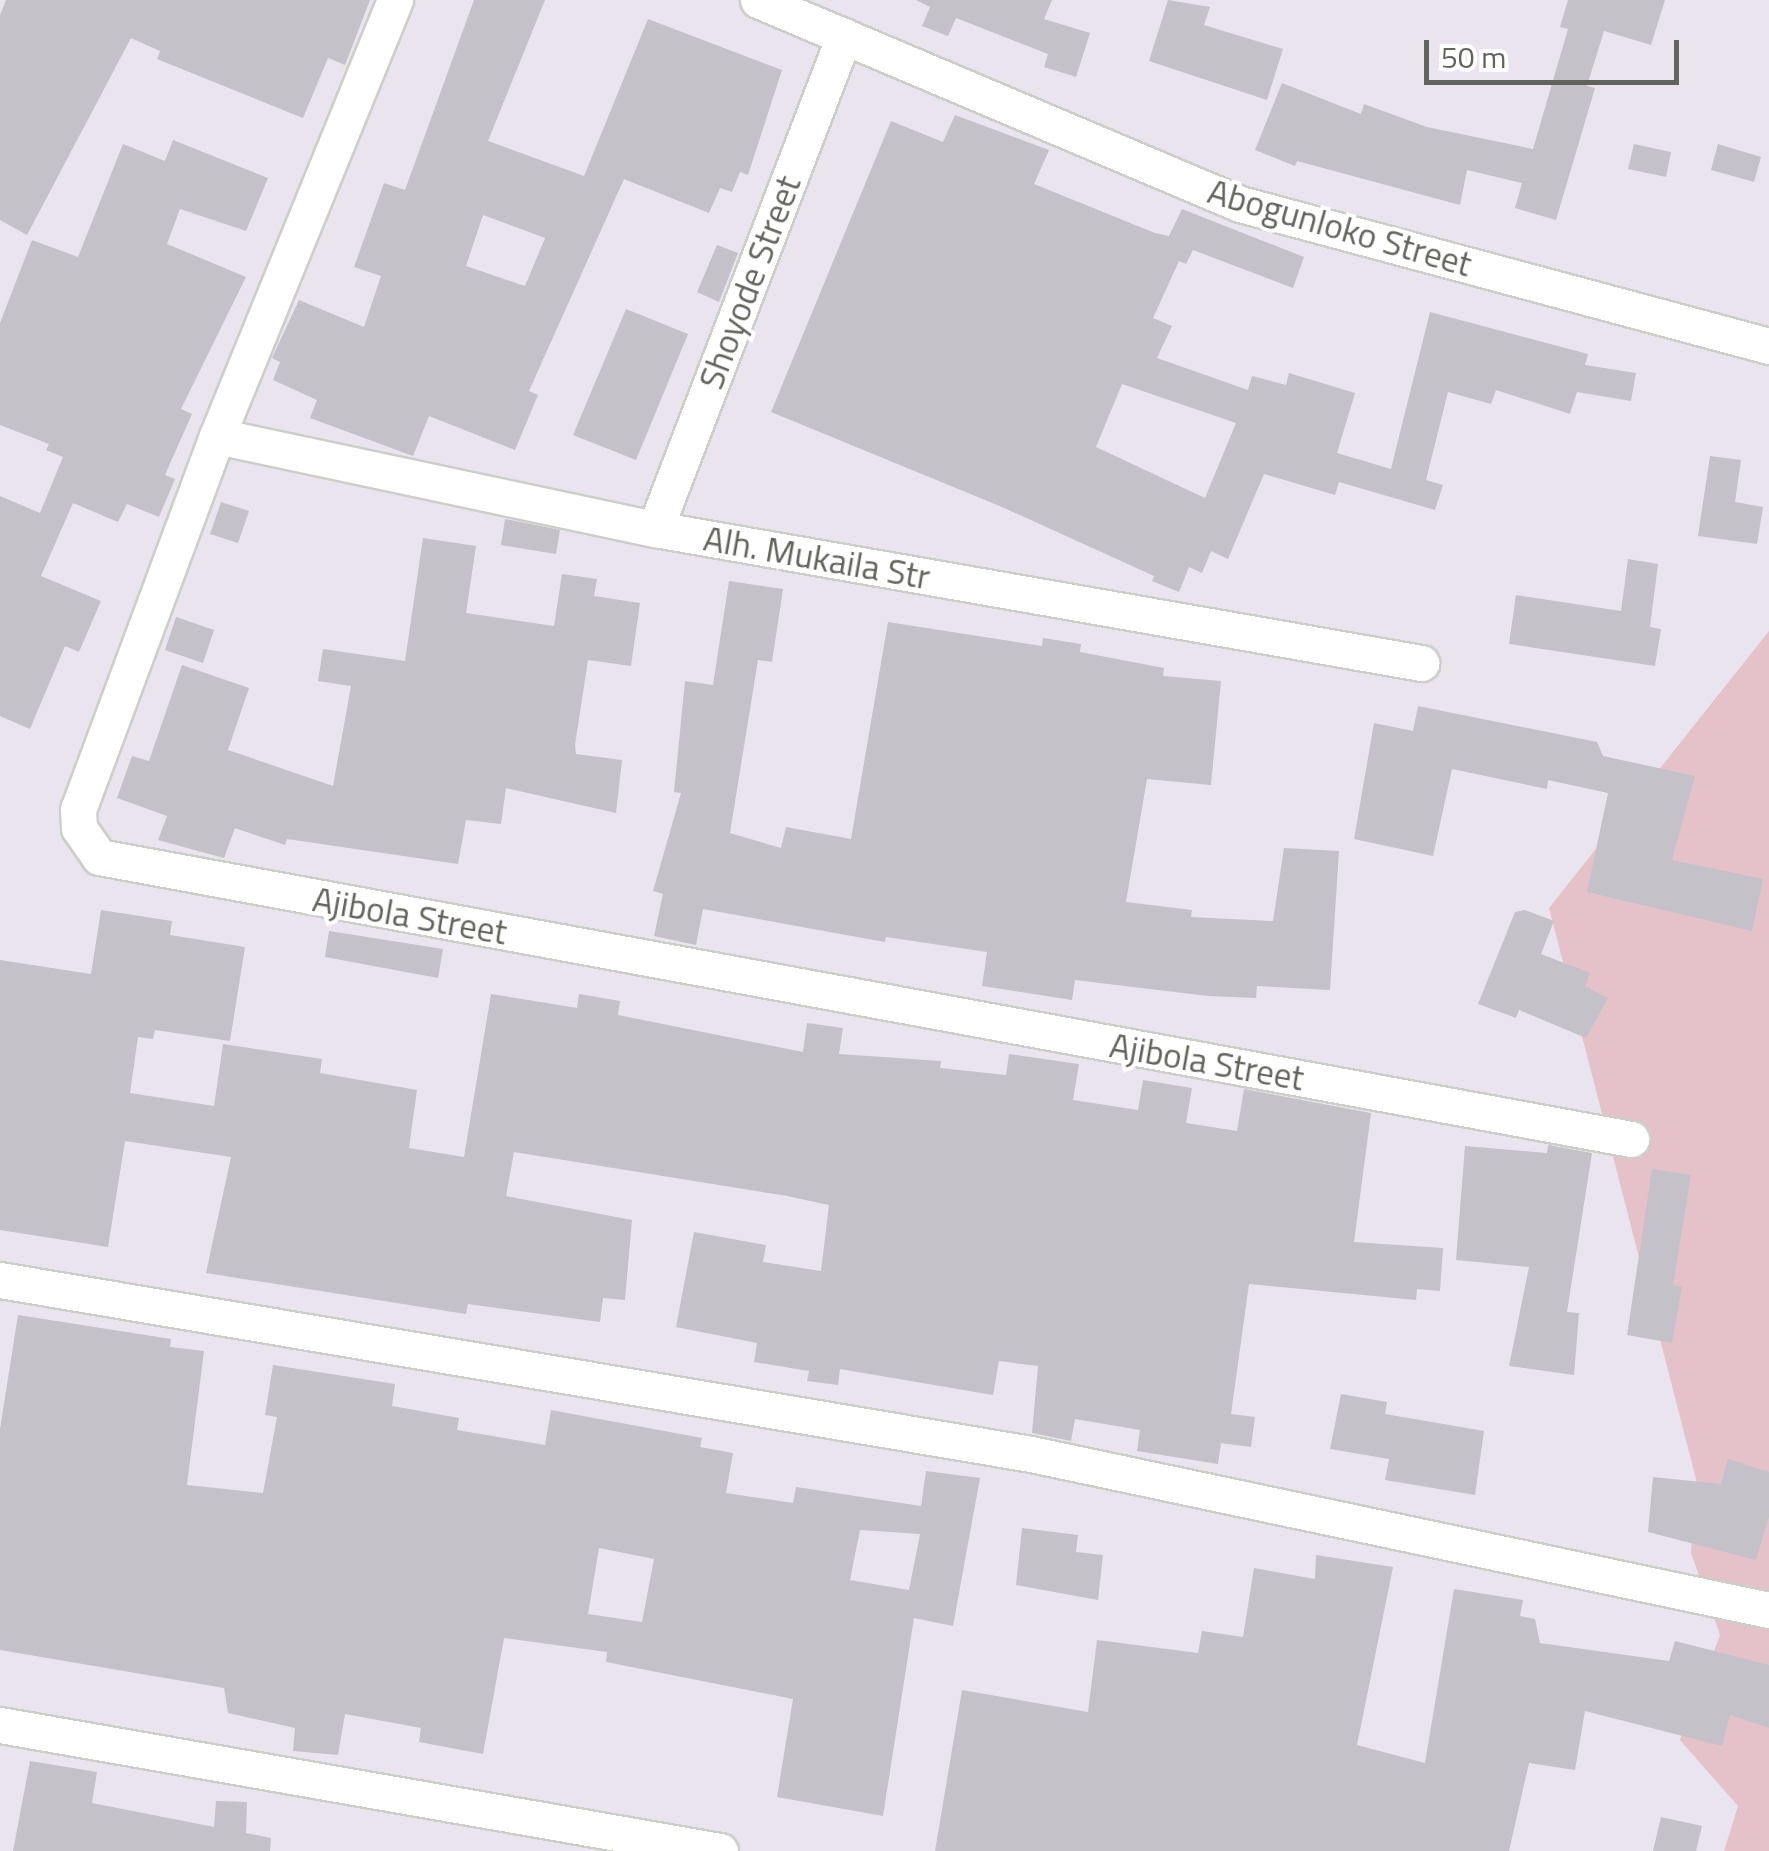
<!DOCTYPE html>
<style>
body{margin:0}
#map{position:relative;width:1769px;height:1851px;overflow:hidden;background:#eae4ee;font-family:"Titillium Web",sans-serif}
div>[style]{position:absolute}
.green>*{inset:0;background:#e5c2ca}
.building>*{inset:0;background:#c4c1c9}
.roads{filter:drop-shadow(2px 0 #cccec8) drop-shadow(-2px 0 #cccec8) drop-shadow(0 2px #cccec8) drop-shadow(0 -2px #cccec8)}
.minor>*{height:35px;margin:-17.5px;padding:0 17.5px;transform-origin:17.5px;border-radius:17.5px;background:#fff}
span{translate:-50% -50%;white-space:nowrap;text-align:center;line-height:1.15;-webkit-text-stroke:8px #fff;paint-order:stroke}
.street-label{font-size:35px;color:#62645c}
.scale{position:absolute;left:1424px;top:40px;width:255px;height:45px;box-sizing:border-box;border:5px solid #62645c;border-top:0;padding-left:12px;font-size:30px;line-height:35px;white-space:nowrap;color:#62645c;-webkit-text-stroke:8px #fff;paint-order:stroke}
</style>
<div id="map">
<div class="green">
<i style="clip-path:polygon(1769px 631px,1769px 1851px,1724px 1851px,1738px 1806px,1680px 1740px,1720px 1635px,1691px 1553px,1696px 1479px,1549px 908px)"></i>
</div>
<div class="building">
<i style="clip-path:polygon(6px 0,370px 0,345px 65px,328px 58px,303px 118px,157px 59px,160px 51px,131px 38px,27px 235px,0 220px,0 15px)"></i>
<i style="clip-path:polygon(evenodd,474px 0,545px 0,488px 141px,584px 176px,648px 19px,782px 70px,748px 175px,740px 172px,732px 192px,720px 188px,709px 213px,624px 179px,529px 391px,538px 395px,515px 450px,429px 416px,413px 456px,310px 418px,317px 400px,273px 380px,280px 362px,272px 358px,299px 300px,364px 327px,381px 276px,354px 267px,384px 183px,405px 190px,474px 0,483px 215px,545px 238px,525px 286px,466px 266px,483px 215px)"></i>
<i style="clip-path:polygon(916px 0,1052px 0,1044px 19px,1090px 33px,1076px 77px,1044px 67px,1048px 54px,956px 18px,948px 36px,922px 26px,930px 7px)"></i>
<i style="clip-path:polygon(1168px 0,1210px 7px,1204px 25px,1283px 49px,1267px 100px,1149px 61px)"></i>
<i style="clip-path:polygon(1568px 0,1665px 0,1651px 45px,1604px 31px,1587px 86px,1595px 88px,1556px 220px,1515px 208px,1522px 183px,1467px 170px,1460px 205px,1297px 161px,1295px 166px,1255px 150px,1282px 83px,1361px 114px,1364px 104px,1427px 127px,1533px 149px,1568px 29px,1560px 27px)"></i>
<i style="clip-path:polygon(evenodd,955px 115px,1049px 150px,1034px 184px,1155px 233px,1169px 236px,1182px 209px,1304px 257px,1293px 288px,1193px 250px,1186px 264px,1179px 261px,1153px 318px,1172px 326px,1157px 358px,1248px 390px,1252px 376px,1286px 385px,1289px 373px,1355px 393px,1337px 453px,1391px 469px,1430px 312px,1588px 354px,1585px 365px,1636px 373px,1631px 401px,1577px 392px,1570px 414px,1496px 390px,1491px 404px,1448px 392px,1426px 480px,1443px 485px,1435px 510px,1339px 482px,1335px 495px,1264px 474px,1228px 559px,1211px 551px,1202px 573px,1189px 567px,1179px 592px,1152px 581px,1154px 576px,1002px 507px,771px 412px,891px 121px,943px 142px,955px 115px,1122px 384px,1236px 423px,1205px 498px,1096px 447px,1122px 384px)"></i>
<i style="clip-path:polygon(173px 140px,268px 178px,246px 231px,180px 209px,167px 244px,246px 277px,181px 409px,192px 414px,165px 475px,175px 479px,159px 517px,127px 504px,118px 522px,73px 503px,41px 576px,101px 601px,79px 652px,65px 646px,30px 729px,0 716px,0 496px,40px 513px,63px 457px,46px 450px,49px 444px,0 425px,0 323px,32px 240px,78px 257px,123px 144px,165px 161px)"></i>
<i style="clip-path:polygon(1634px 144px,1671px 152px,1666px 177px,1628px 169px)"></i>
<i style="clip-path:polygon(1718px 144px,1761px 157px,1754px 182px,1711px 170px)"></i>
<i style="clip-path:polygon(717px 245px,738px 253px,719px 302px,697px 292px)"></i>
<i style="clip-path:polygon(626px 309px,688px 334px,636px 460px,573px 435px)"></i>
<i style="clip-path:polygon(1710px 456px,1741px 460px,1735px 502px,1763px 507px,1757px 544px,1698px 536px)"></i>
<i style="clip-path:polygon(221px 502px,249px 511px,238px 543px,210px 534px)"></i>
<i style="clip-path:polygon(505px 519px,560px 530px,556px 554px,501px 545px)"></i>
<i style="clip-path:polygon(423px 538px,476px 546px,466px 613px,554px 626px,562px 574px,597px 579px,594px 596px,640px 603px,631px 666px,588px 660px,575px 745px,576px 754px,622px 760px,616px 813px,506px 788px,501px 824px,466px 820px,458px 864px,287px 839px,285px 845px,235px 828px,224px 858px,158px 840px,167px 816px,117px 798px,132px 756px,149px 761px,182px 665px,249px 688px,228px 750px,333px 786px,351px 686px,318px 681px,323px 649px,405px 661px)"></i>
<i style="clip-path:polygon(1628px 559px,1658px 564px,1650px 627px,1661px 629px,1655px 666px,1509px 644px,1516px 595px,1621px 611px)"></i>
<i style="clip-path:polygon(729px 581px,783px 589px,772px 662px,758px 660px,730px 833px,781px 848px,786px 827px,851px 839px,888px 622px,1042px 646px,1043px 638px,1081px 644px,1080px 652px,1164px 668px,1163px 676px,1221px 681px,1211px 785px,1147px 779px,1126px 902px,1192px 910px,1191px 917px,1273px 921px,1284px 848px,1339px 851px,1330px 990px,1257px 986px,1256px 998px,1208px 996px,1075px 980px,1072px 1000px,982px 986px,987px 952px,886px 937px,885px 942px,703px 909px,696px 945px,654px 936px,663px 894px,653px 891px,681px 793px,674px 792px,685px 681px,713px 685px)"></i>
<i style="clip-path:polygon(176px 617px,214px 630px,203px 663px,165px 650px)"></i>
<i style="clip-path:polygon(1418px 706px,1597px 742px,1603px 756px,1695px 776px,1672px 860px,1763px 879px,1752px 931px,1587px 892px,1608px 793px,1548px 780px,1547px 789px,1452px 769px,1433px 856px,1354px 839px,1374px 723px,1413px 731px)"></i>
<i style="clip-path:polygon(101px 910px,172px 921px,170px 935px,245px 947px,230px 1041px,155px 1030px,153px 1039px,138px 1037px,130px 1093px,214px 1106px,223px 1044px,322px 1059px,320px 1073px,417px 1090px,409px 1148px,464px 1157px,491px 994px,577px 1008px,579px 994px,620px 1001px,618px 1015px,803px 1052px,807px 1023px,843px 1028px,839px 1054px,941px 1061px,940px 1068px,1006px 1075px,1009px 1054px,1079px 1064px,1073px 1100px,1138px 1110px,1143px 1080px,1192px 1088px,1186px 1123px,1237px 1131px,1244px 1089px,1371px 1113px,1354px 1242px,1443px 1248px,1440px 1291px,1417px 1289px,1416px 1300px,1249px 1284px,1231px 1414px,1255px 1417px,1251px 1447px,1221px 1443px,1218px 1464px,1137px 1451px,1140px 1430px,1075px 1419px,1071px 1441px,1032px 1433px,1038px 1366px,999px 1361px,993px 1395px,840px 1369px,838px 1385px,807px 1381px,809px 1371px,754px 1362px,757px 1343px,676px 1327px,694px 1232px,766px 1245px,763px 1262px,821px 1271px,829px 1205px,787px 1196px,514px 1152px,506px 1196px,632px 1220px,625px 1300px,603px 1298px,600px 1322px,468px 1304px,466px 1314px,206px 1273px,231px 1157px,125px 1141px,108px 1247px,0 1230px,0 960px,91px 974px)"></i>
<i style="clip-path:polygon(1525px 910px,1554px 921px,1541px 954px,1590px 973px,1585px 986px,1608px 998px,1586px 1038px,1519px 1010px,1516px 1018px,1478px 1004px,1515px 912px)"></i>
<i style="clip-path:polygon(329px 931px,443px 949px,438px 978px,325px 957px)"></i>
<i style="clip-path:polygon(1548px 1145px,1592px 1153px,1567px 1312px,1579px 1313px,1574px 1375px,1509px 1366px,1529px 1267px,1456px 1260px,1465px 1146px,1547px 1153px)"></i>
<i style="clip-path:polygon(1652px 1169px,1691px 1175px,1673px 1285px,1682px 1287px,1672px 1343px,1627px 1335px)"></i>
<i style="clip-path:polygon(evenodd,18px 1315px,171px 1339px,170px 1347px,204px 1351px,187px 1485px,263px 1493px,277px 1417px,265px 1415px,273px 1365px,395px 1384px,392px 1406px,459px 1418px,457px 1430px,545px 1445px,551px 1410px,702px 1438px,700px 1447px,733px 1453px,726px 1493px,793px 1503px,796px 1487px,921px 1506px,926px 1471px,980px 1478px,953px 1626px,914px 1618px,883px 1816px,777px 1797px,793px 1699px,606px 1662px,607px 1652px,504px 1638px,483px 1754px,419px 1742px,421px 1728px,345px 1714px,338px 1755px,293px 1751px,295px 1728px,228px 1713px,224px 1688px,0 1650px,0 1429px,18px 1315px,860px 1530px,920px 1534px,909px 1590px,850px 1580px,860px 1530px,18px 1315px,599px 1548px,654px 1559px,642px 1622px,588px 1614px,599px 1548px)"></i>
<i style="clip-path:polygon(1341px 1394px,1387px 1402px,1385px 1414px,1484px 1431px,1475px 1495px,1385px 1480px,1389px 1459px,1330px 1449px)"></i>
<i style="clip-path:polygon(1728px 1459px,1769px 1472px,1769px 1517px,1756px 1560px,1648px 1532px,1653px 1477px,1721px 1484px)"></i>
<i style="clip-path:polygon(1022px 1528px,1078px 1535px,1076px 1552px,1103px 1555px,1098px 1600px,1016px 1585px)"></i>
<i style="clip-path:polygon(1316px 1555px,1393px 1567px,1357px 1745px,1425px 1763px,1454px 1589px,1523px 1600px,1520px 1616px,1535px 1619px,1540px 1643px,1669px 1661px,1675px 1641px,1769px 1665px,1769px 1728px,1730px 1715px,1722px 1746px,1585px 1711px,1575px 1770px,1529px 1763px,1509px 1851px,935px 1851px,962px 1690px,1088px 1712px,1097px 1640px,1198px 1653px,1202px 1631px,1243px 1637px,1254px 1568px,1315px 1579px)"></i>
<i style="clip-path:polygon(30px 1761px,97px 1772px,92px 1803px,214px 1827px,216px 1801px,247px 1802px,246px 1833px,271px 1838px,270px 1851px,13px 1851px)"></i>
<i style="clip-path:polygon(1661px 1817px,1702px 1826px,1696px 1851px,1653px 1851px)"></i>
</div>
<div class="roads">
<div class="minor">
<i style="left:395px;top:0;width:471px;rotate:112.2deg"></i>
<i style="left:217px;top:436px;width:398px;rotate:110.4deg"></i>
<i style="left:78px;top:809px;width:19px;rotate:87deg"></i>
<i style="left:79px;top:828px;width:35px;rotate:55deg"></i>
<i style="left:99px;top:857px;width:1558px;rotate:10.43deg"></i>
<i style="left:758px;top:0;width:523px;rotate:22.94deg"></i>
<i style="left:1240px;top:204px;width:548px;rotate:15.03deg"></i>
<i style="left:217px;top:436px;width:448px;rotate:12deg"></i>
<i style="left:655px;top:529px;width:778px;rotate:9.92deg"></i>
<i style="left:655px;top:529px;width:528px;rotate:-69.02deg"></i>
<i style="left:0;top:1280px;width:1046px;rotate:9.58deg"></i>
<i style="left:1031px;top:1454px;width:754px;rotate:11.94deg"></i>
<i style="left:0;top:1725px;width:731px;rotate:9.93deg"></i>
</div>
</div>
<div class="street-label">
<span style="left:1340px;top:227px;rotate:16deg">Abogunloko Street</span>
<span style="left:749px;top:282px;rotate:-69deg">Shoyode Street</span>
<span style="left:817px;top:557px;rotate:10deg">Alh. Mukaila Str</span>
<span style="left:410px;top:915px;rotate:10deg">Ajibola Street</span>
<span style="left:1207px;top:1061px;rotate:10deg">Ajibola Street</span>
</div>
<div class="scale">50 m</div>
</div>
